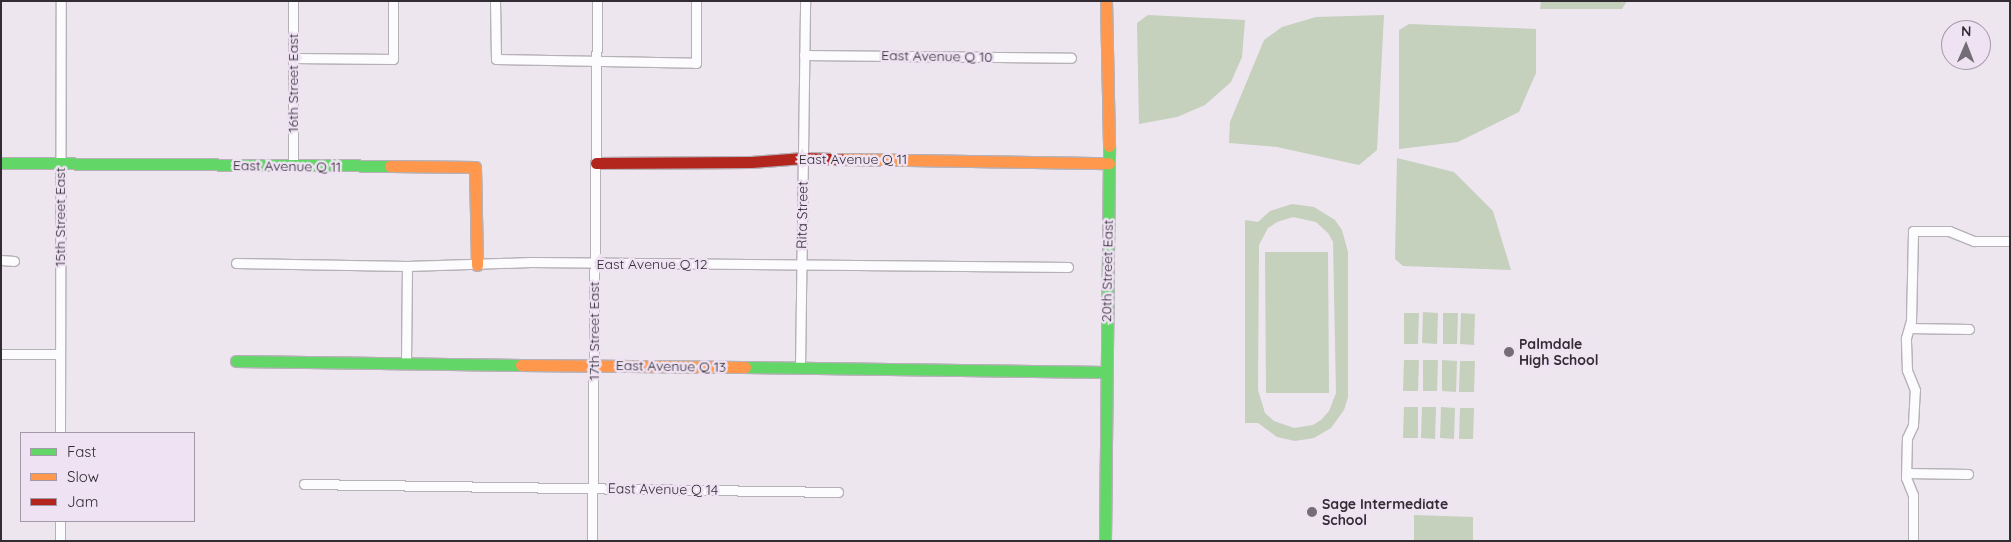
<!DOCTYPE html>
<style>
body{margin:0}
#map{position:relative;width:2011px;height:542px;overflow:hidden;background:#ede6ef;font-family:Quicksand,sans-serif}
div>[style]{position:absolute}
.green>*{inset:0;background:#c5d0bd}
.roads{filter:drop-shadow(1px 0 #b6b1b7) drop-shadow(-1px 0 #b6b1b7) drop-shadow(0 1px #b6b1b7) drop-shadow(0 -1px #b6b1b7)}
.street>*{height:9px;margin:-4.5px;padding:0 4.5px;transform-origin:4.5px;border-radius:4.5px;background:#fcfbfd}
.fast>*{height:11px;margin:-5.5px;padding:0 5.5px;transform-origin:5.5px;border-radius:5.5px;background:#63d668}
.slow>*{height:11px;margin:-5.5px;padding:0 5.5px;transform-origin:5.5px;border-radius:5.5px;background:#ff974d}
.jam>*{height:11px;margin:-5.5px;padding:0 5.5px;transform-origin:5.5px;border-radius:5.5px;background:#b3261e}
.dots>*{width:14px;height:14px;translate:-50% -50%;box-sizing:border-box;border:2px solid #eee2f3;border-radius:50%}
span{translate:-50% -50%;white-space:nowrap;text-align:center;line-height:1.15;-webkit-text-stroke:5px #eee2f3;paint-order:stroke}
.street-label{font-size:14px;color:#312d33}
.poi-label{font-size:14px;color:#312d33;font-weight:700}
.left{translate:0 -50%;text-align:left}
.frame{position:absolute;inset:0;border:2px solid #312d33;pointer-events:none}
.legend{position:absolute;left:20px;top:432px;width:175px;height:90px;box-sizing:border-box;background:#eee2f3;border:1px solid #a29aa6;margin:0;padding:6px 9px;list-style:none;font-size:15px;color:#312d33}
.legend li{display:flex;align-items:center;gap:10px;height:25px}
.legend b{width:25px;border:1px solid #a29aa6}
.north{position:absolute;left:1941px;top:20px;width:50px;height:50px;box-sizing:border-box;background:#eee2f3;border:1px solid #a29aa6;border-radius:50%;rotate:1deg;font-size:14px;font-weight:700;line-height:20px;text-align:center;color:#312d33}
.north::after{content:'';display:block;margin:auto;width:18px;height:22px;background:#736e75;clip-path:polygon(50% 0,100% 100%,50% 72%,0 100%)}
</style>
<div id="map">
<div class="green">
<i style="clip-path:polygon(1541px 1px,1627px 1px,1622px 9px,1540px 9px)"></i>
<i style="clip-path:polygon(1148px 15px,1245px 20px,1242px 57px,1231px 82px,1205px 105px,1177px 117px,1139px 124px,1137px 23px)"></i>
<i style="clip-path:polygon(1384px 15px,1377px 150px,1359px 165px,1277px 147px,1229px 143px,1230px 122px,1264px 40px,1282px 27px,1316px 17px)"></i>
<i style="clip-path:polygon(1409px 24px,1536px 29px,1536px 73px,1519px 112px,1458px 142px,1399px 149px,1399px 30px)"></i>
<i style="clip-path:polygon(1397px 158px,1454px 172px,1493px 211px,1511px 270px,1403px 266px,1395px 259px)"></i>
<i style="clip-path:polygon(evenodd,1292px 204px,1314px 207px,1335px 220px,1342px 230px,1348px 252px,1348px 397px,1344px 410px,1331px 428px,1314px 438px,1295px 441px,1277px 437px,1258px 423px,1245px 423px,1245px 220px,1258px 222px,1270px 211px,1292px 204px,1293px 217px,1316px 222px,1328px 233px,1333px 242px,1336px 393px,1329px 411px,1321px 420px,1313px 425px,1294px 428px,1274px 421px,1265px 413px,1258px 390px,1259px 245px,1268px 228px,1277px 222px,1293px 217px)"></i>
<i style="clip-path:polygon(1265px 252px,1328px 252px,1329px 393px,1266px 393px)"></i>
<i style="clip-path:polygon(1423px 312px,1438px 313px,1437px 344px,1422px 343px)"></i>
<i style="clip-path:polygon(1404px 313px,1419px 313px,1418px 344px,1404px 344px)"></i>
<i style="clip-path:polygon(1443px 313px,1458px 313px,1457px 344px,1443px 344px)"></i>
<i style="clip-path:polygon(1461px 313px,1475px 314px,1474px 345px,1460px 344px)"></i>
<i style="clip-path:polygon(1404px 360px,1419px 360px,1418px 391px,1403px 391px)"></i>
<i style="clip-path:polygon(1423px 360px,1438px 360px,1437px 391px,1423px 391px)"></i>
<i style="clip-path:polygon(1442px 360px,1457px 361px,1456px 392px,1442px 391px)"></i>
<i style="clip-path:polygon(1460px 361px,1475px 361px,1474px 392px,1459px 392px)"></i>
<i style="clip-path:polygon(1404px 407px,1418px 407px,1418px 438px,1403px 438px)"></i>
<i style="clip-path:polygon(1422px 407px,1436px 407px,1435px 439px,1421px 438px)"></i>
<i style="clip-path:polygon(1441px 407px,1455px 408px,1454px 439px,1440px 438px)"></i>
<i style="clip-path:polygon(1460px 408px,1474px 408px,1473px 439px,1459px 439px)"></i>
<i style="clip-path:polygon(1414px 515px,1473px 517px,1473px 541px,1414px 541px)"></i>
</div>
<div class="roads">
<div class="street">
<i style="left:495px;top:1px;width:58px;rotate:89deg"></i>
<i style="left:496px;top:59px;width:200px;rotate:1.1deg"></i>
<i style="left:696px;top:63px;width:62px;rotate:-90deg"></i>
<i style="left:804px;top:55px;width:267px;rotate:0.6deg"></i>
<i style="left:293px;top:58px;width:100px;rotate:0.6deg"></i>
<i style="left:393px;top:59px;width:58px;rotate:-90deg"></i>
<i style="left:293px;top:166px;width:165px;rotate:-90deg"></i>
<i style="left:1px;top:260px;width:13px;rotate:4deg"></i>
<i style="left:236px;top:263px;width:171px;rotate:1deg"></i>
<i style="left:407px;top:266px;width:124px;rotate:-1.8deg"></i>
<i style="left:531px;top:262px;width:537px;rotate:0.53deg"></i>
<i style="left:1909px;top:328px;width:60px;rotate:1deg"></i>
<i style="left:1px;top:354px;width:58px"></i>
<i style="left:406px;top:363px;width:97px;rotate:-89.4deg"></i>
<i style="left:800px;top:368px;width:367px;rotate:-89.2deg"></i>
<i style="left:60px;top:433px;width:432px;rotate:-89.9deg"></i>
<i style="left:1907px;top:473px;width:61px;rotate:0.9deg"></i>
<i style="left:304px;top:484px;width:534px;rotate:0.86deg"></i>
<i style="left:60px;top:521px;width:20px;rotate:90deg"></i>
<i style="left:592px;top:541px;width:540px;rotate:-89.47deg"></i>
<i style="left:1913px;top:541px;width:46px;rotate:-90deg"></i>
<i style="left:1913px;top:495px;width:18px;rotate:-112deg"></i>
<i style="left:1906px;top:478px;width:40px;rotate:-88.6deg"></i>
<i style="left:1907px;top:438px;width:14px;rotate:-65deg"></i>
<i style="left:1913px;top:425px;width:35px;rotate:-87deg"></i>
<i style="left:1915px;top:390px;width:22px;rotate:-112deg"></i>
<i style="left:1907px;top:370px;width:32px;rotate:-92deg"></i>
<i style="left:1906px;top:338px;width:18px;rotate:-74deg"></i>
<i style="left:1911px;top:321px;width:90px;rotate:-88.7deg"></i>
<i style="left:1913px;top:231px;width:36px"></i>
<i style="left:1949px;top:231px;width:27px;rotate:22deg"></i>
<i style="left:1974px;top:241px;width:36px"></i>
</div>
<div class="fast">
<i style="left:1px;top:163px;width:389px;rotate:0.4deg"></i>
<i style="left:236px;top:361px;width:285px;rotate:0.8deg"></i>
<i style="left:745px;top:367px;width:360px;rotate:0.8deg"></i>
<i style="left:1105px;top:541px;width:395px;rotate:-89.4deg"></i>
</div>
<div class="slow">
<i style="left:1106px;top:1px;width:145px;rotate:88.8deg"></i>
<i style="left:841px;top:159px;width:268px;rotate:0.9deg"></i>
<i style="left:390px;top:166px;width:85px;rotate:0.7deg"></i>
<i style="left:475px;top:167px;width:98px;rotate:88.8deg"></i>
<i style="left:521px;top:365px;width:224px;rotate:0.5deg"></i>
</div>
<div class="jam">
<i style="left:596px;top:163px;width:155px;rotate:-0.4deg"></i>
<i style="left:751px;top:162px;width:52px;rotate:-4.4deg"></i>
<i style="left:803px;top:158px;width:38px;rotate:2deg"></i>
</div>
</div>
<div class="dots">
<i style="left:1509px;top:352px;background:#736e75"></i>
<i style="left:1312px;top:512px;background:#736e75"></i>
</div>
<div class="street-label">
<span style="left:937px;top:56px;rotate:1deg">East Avenue Q 10</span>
<span style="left:293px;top:83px;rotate:-90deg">16th Street East</span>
<span style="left:853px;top:159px">East Avenue Q 11</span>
<span style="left:287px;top:166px;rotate:1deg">East Avenue Q 11</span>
<span style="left:802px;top:215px;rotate:-89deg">Rita Street</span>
<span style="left:60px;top:217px;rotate:-90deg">15th Street East</span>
<span style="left:652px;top:264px">East Avenue Q 12</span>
<span style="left:1107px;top:271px;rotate:-89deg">20th Street East</span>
<span style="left:594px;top:331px;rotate:-90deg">17th Street East</span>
<span style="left:671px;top:366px;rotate:1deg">East Avenue Q 13</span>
<span style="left:663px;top:489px;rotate:1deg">East Avenue Q 14</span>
</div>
<div class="poi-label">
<span class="left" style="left:1519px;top:352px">Palmdale<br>High School</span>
<span class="left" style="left:1322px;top:512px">Sage Intermediate<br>School</span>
</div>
<div class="frame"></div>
<ul class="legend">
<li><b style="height:6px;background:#63d668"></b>Fast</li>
<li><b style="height:6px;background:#ff974d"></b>Slow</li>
<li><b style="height:6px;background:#b3261e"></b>Jam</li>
</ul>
<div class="north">N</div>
</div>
